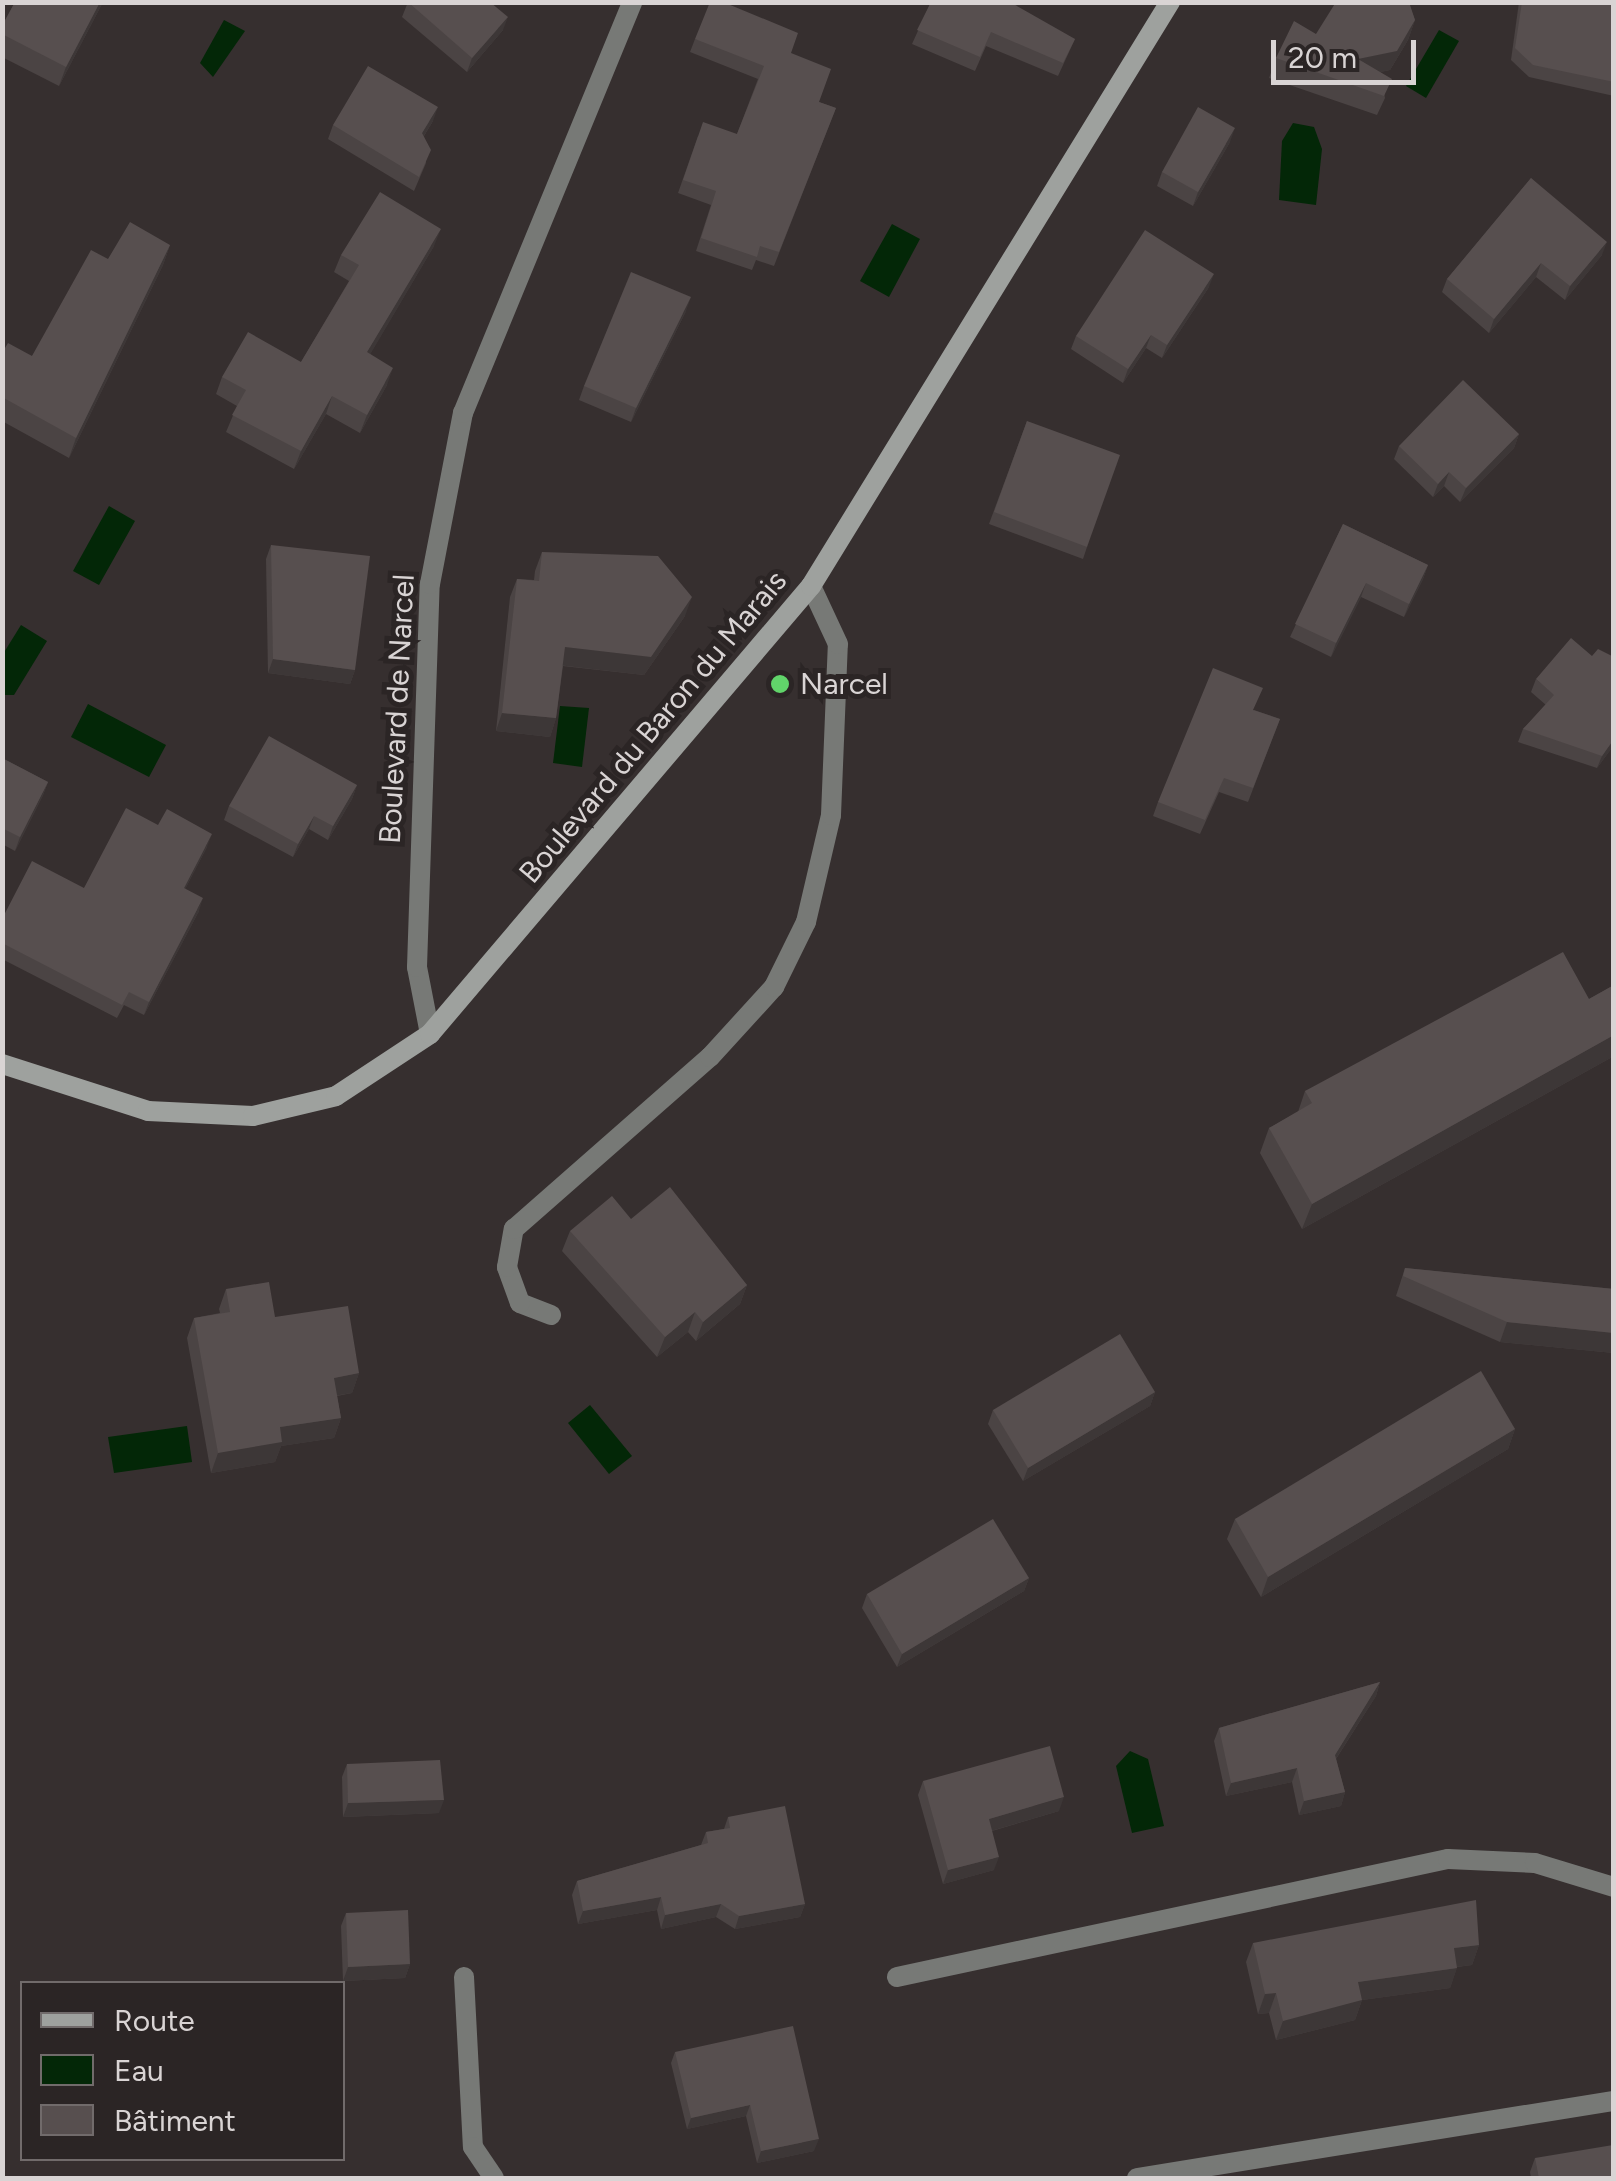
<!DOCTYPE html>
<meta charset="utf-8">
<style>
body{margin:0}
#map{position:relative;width:1616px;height:2181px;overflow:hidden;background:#362f2f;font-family:Figtree,sans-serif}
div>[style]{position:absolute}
.water>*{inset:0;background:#032707}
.lane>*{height:20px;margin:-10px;padding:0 10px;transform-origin:10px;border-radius:10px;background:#777976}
.street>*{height:20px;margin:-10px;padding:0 10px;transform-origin:10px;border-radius:10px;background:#777976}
.secondary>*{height:20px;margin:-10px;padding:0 10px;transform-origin:10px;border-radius:10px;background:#9ea19e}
.wall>*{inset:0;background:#4b4444}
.shaded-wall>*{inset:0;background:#3d3737}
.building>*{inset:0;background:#574f4f}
.dots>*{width:28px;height:28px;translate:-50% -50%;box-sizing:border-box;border:5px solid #2b2525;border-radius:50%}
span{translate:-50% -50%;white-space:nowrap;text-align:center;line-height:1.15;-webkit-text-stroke:10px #2b2525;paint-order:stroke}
.poi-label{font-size:30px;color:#d9d4d4}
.left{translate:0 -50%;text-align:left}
.street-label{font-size:30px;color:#d9d4d4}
.frame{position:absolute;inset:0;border:5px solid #d9d4d4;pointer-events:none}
.legend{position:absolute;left:20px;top:1981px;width:325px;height:180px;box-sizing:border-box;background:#2b2525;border:2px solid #716b6b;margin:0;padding:12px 18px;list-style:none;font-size:30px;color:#d9d4d4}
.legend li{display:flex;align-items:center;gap:20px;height:50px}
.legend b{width:50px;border:2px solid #716b6b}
.scale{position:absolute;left:1271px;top:40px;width:145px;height:45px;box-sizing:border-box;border:5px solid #d9d4d4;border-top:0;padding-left:12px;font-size:30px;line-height:35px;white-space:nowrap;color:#d9d4d4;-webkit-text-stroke:8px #2b2525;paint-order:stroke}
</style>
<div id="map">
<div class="water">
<i style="clip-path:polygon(224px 20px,245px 31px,213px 77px,200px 63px)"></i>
<i style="clip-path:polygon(1439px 30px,1459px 41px,1426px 98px,1406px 86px)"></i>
<i style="clip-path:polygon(1293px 123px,1314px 127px,1322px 149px,1316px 205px,1279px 200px,1282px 141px)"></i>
<i style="clip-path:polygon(892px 224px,920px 239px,889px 297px,860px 281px)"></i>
<i style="clip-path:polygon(109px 506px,135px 521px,99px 585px,73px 571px)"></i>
<i style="clip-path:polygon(21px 625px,47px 641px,14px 695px,3px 695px,3px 654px)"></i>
<i style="clip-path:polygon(88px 704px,166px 745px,149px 777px,71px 737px)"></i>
<i style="clip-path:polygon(560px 706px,589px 708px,582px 767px,553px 763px)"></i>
<i style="clip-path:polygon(590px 1405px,632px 1456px,609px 1474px,568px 1423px)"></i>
<i style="clip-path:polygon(187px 1426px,192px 1462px,114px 1473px,108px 1437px)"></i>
<i style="clip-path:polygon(1130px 1751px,1148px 1759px,1164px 1826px,1132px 1833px,1116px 1766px)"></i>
</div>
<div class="lane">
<i style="left:551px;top:1315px;width:33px;rotate:-159deg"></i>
<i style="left:520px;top:1303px;width:38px;rotate:-110deg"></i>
<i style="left:507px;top:1267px;width:39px;rotate:-80deg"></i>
<i style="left:514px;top:1229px;width:261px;rotate:-41.3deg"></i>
<i style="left:710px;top:1057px;width:95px;rotate:-47.6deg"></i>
<i style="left:774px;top:987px;width:72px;rotate:-63.8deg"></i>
<i style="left:806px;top:922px;width:110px;rotate:-76.8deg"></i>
<i style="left:831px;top:815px;width:171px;rotate:-87.7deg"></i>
<i style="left:838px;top:644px;width:64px;rotate:-115deg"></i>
<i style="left:464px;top:1977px;width:170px;rotate:87deg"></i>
<i style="left:473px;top:2147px;width:37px;rotate:56deg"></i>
<i style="left:1137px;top:2178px;width:483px;rotate:-9.2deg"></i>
</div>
<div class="street">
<i style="left:430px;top:1034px;width:68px;rotate:-101deg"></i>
<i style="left:417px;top:967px;width:383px;rotate:-88.1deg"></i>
<i style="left:430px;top:584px;width:174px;rotate:-79.1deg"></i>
<i style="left:463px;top:413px;width:444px;rotate:-67.6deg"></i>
<i style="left:897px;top:1977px;width:563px;rotate:-12.09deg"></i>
<i style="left:1448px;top:1859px;width:87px;rotate:2.6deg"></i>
<i style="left:1535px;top:1863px;width:83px;rotate:16.9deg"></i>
</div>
<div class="secondary">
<i style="left:2px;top:1064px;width:153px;rotate:17.8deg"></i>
<i style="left:148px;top:1111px;width:105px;rotate:2.7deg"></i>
<i style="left:253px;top:1116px;width:85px;rotate:-13.5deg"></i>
<i style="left:336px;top:1096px;width:113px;rotate:-33.4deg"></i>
<i style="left:430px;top:1034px;width:588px;rotate:-49.62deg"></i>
<i style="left:811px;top:586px;width:686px;rotate:-58.42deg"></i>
</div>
<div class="wall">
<i style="clip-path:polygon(15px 2px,103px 2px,59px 86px,2px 57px,2px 26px)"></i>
<i style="clip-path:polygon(408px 2px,503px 30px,467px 72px,402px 17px)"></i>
<i style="clip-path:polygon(931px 2px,1075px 39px,1058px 76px,986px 46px,975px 71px,912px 44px)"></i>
<i style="clip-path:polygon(1519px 2px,1605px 2px,1614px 4px,1614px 96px,1529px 77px,1511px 60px)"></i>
<i style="clip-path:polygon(1410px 7px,1415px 20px,1408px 40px,1390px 70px,1380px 72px,1385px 98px,1377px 115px,1269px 78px,1276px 58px,1316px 34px)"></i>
<i style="clip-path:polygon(695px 39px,791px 53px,819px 102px,836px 108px,774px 266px,756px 260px,752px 270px,696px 251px,711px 205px,678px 193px,698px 136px,737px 134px,758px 79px,690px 52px)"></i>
<i style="clip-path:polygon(433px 121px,424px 136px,426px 163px,414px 191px,328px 139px,333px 125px)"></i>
<i style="clip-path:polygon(1230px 142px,1193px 206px,1157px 186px,1162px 172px)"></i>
<i style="clip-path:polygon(1531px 178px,1602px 255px,1565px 300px,1536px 277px,1489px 333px,1442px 292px,1447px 279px)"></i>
<i style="clip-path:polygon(170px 245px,163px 265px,69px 458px,2px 421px,2px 353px,32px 356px,108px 259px)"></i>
<i style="clip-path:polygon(434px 246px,370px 354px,387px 385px,360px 433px,326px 414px,294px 469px,226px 432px,237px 406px,216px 394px,222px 377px,301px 362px,349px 281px,334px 272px,341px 255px)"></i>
<i style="clip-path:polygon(1209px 287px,1162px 358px,1146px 348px,1123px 383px,1071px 349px,1076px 336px)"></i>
<i style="clip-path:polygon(686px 311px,631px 422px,579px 400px,584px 386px)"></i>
<i style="clip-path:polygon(1027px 421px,1087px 547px,1083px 559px,989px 524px)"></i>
<i style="clip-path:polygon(1519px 434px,1514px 448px,1460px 502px,1444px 486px,1433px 497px,1394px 459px,1399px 446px)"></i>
<i style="clip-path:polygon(1343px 524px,1428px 565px,1423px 579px,1404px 617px,1361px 597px,1331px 657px,1290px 637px)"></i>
<i style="clip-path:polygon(271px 545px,355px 670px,350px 684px,268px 673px,266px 559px)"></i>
<i style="clip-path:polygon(542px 552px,685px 616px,644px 675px,563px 666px,556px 718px,550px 737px,496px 731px,510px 597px,517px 579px,534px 580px,535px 571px)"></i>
<i style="clip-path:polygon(1536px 679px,1614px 745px,1597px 768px,1518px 742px,1523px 729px,1546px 705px,1531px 692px)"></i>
<i style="clip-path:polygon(1254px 710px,1280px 719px,1248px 802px,1219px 792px,1200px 834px,1153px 816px,1158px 802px)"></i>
<i style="clip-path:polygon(2px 758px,48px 782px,43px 795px,15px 851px,2px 844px)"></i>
<i style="clip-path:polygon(357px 785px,352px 799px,328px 840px,309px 829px,293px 857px,224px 820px,229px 806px)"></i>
<i style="clip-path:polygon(158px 825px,207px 847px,185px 889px,199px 911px,144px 1015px,124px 1005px,117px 1018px,2px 959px,2px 919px,84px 888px)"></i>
<i style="clip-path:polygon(1614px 985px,1614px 1056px,1302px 1229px,1260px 1153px,1269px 1128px,1298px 1112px,1305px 1091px,1589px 999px)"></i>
<i style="clip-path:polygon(631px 1219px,747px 1285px,740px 1304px,696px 1341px,688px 1332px,657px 1357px,562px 1251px,570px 1231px)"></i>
<i style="clip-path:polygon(1405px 1268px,1614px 1289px,1614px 1353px,1500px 1342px,1396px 1296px)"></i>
<i style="clip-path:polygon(226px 1289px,275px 1317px,359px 1373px,352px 1393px,337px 1396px,341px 1418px,334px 1438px,281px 1446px,275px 1462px,211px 1473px,187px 1338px,194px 1318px,220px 1313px,219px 1309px)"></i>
<i style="clip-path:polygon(1155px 1392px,1150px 1406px,1023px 1481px,988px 1424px,993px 1410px)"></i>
<i style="clip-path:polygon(1515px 1429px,1508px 1449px,1261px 1597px,1227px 1539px,1235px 1519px)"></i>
<i style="clip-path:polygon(1029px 1578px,1024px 1591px,897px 1667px,862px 1608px,867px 1594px)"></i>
<i style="clip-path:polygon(1380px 1682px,1376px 1696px,1336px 1759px,1345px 1792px,1341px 1806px,1299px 1815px,1292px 1782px,1226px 1796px,1214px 1741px,1219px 1728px)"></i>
<i style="clip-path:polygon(347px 1764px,439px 1813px,343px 1817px,342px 1777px)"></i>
<i style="clip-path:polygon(923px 1781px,1059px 1811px,992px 1831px,994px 1870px,943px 1884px,918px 1795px)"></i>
<i style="clip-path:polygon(728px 1817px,805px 1904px,800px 1917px,735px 1929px,716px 1917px,661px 1929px,657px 1910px,578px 1924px,572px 1895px,577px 1881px,701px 1845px,706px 1832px,724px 1829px)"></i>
<i style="clip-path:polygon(346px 1913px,410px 1964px,405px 1978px,343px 1981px,341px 1926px)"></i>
<i style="clip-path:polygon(1253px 1943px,1479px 1945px,1472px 1965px,1457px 1967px,1450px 1988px,1362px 2000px,1355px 2020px,1276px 2040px,1269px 2013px,1258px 2014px,1246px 1962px)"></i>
<i style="clip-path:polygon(675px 2052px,814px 2151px,757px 2163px,746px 2116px,687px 2129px,671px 2063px)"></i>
<i style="clip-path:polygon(1535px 2158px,1614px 2178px,1531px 2178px,1530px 2172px)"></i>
</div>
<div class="shaded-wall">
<i style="clip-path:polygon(100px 2px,103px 2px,59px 86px,66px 67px)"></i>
<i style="clip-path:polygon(508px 17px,503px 30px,467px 72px,472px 58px)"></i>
<i style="clip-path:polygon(1415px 20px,1408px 40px,1390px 70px,1351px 78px,1358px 59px)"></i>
<i style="clip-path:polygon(438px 107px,433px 121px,417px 147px,422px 133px)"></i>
<i style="clip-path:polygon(1235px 128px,1230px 142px,1193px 206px,1198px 192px)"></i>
<i style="clip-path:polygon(441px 229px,434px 246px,361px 370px,367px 352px)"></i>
<i style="clip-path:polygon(1607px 242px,1602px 255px,1565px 300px,1570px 286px)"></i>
<i style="clip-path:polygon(170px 245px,163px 265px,69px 458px,76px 438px)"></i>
<i style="clip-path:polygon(1541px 263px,1536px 277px,1489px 333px,1494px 319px)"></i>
<i style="clip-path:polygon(1214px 274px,1209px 287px,1162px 358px,1167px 345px)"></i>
<i style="clip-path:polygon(691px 297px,686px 311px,631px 422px,636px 408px)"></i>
<i style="clip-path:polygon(1151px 335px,1146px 348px,1123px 383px,1128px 369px)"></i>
<i style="clip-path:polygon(393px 368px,387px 385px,360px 433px,367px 415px)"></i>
<i style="clip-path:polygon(332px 396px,326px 414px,294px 469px,301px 451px)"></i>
<i style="clip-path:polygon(1519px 434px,1514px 448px,1460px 502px,1466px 488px)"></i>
<i style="clip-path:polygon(1449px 472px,1444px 486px,1433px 497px,1438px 484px)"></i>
<i style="clip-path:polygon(1428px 565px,1423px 579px,1404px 617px,1409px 604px)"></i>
<i style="clip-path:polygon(1366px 583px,1361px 597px,1331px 657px,1336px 643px)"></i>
<i style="clip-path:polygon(692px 597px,685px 616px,644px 675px,558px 665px,565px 647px)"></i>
<i style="clip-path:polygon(273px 659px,355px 670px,350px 684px,268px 673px)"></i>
<i style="clip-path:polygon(502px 713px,556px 718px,550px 737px,496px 731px)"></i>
<i style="clip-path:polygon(1614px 739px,1614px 745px,1597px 768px,1602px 756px)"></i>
<i style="clip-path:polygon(48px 782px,43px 795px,15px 851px,20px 837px)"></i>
<i style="clip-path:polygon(357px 785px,352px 799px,328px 840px,333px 826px)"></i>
<i style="clip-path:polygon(314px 816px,309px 829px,293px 857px,298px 844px)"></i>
<i style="clip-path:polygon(212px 834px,207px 847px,179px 901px,184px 888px)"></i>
<i style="clip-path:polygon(203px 898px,199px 911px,144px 1015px,149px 1002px)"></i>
<i style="clip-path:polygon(1614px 1035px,1614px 1056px,1302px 1229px,1312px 1204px)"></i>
<i style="clip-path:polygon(747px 1285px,740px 1304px,696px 1341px,703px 1322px)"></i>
<i style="clip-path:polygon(695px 1312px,688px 1332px,657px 1357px,665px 1337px)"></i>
<i style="clip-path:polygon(1507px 1322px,1614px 1333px,1614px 1353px,1500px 1342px)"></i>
<i style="clip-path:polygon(359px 1373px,352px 1393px,327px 1397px,334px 1378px)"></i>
<i style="clip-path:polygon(1155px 1392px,1150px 1406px,1023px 1481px,1028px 1468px)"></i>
<i style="clip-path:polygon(341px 1418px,334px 1438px,281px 1446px,275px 1462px,211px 1473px,218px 1453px,280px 1427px)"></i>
<i style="clip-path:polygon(1515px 1429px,1508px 1449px,1261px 1597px,1268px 1577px)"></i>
<i style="clip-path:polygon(1029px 1578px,1024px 1591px,897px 1667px,902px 1654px)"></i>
<i style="clip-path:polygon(1380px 1682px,1376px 1696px,1330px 1768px,1335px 1755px)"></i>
<i style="clip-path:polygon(1297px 1768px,1292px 1782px,1226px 1796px,1231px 1783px)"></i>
<i style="clip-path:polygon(1345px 1792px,1341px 1806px,1299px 1815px,1304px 1801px)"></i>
<i style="clip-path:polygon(1064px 1797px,1059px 1811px,984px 1833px,989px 1819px)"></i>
<i style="clip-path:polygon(444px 1800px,439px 1813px,343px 1817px,348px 1803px)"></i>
<i style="clip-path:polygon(999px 1857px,994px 1870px,943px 1884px,948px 1870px)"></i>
<i style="clip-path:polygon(661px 1897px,657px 1910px,578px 1924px,583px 1911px)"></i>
<i style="clip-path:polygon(721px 1904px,716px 1917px,661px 1929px,665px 1915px)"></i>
<i style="clip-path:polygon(805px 1904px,800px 1917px,735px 1929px,739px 1916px)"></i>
<i style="clip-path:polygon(1479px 1945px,1472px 1965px,1447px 1968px,1454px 1948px)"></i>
<i style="clip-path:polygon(410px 1964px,405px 1978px,343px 1981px,348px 1967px)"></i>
<i style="clip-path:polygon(1457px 1968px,1450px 1988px,1362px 2000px,1355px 2020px,1276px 2040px,1283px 2021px,1358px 1982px)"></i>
<i style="clip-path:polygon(1276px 1993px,1269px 2013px,1258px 2014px,1265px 1994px)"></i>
<i style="clip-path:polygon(750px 2105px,746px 2116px,687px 2129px,691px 2118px)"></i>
<i style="clip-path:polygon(819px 2139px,814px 2151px,757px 2163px,761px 2151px)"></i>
</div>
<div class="building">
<i style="clip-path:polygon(15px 2px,100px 2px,66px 67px,2px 34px,2px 26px)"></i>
<i style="clip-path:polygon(408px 2px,490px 2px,508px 17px,472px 58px)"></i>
<i style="clip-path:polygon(710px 2px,723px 2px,798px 33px,791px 53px,831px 69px,819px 102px,836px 108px,779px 252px,760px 246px,757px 257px,701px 238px,716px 191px,683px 180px,703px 122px,737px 134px,764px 66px,695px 39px)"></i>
<i style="clip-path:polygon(931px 2px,1010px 2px,1075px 39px,1063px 63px,991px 32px,980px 57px,917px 30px)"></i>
<i style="clip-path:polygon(1336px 2px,1409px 2px,1415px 20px,1397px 51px,1358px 59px,1392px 79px,1384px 96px,1276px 58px,1294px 21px,1316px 34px)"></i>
<i style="clip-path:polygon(1522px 2px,1605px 2px,1614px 4px,1614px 82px,1533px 65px,1515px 48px)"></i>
<i style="clip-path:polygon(368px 66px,438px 107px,422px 133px,431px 150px,419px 177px,333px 125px)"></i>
<i style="clip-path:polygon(1198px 107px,1235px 128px,1198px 192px,1162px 172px)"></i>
<i style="clip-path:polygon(1531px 178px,1607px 242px,1570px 286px,1541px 263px,1494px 319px,1447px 279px)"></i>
<i style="clip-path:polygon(380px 192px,441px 229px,367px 352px,393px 368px,367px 415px,332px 396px,301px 451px,232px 415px,246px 390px,222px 377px,248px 332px,301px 362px,359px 265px,341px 255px)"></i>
<i style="clip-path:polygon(130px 222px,170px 245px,76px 438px,2px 397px,2px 353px,8px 343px,32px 356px,91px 250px,108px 259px)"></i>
<i style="clip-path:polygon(1145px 230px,1214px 274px,1167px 345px,1151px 335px,1128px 369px,1076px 336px)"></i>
<i style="clip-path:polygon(631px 272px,691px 297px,636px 408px,584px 386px)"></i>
<i style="clip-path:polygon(1463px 380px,1519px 434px,1466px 488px,1449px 472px,1438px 484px,1399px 446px)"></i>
<i style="clip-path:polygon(1027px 421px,1120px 455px,1087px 547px,994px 512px)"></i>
<i style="clip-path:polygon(1343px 524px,1428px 565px,1409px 604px,1366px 583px,1336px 643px,1295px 624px)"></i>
<i style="clip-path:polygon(271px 545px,370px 556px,355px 670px,273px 659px)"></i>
<i style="clip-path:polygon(542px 552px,658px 556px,692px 597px,651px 657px,565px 647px,556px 718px,502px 713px,517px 579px,539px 581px)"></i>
<i style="clip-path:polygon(1571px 638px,1592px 656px,1598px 649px,1614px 657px,1614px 739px,1602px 756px,1523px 729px,1554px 695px,1536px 679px)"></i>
<i style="clip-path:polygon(1213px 668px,1263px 688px,1253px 710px,1280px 719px,1253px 788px,1224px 778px,1205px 820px,1158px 802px)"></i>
<i style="clip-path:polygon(269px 736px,357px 785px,333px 826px,314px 816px,298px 844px,229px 806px)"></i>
<i style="clip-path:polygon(2px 758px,48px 782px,20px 837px,2px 828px)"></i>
<i style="clip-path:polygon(126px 808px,158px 825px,167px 809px,212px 834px,184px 888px,203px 898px,149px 1002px,129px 992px,122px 1005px,2px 943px,2px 919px,32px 861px,84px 888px)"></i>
<i style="clip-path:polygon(1563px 952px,1589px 999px,1614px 985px,1614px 1035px,1312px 1204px,1269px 1128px,1312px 1103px,1305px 1091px)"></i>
<i style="clip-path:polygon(670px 1187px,747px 1285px,703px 1322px,695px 1312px,665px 1337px,570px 1231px,612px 1196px,631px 1219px)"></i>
<i style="clip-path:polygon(1405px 1268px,1614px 1289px,1614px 1333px,1507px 1322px,1403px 1276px)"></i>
<i style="clip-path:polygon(269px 1282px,275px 1317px,348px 1306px,359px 1373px,334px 1378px,341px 1418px,280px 1427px,282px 1442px,218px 1453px,194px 1318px,230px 1312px,226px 1289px)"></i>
<i style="clip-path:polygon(1120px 1334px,1155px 1392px,1028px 1468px,993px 1410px)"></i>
<i style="clip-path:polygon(1481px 1371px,1515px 1429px,1268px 1577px,1235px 1519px)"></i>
<i style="clip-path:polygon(993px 1519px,1029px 1578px,902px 1654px,867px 1594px)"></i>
<i style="clip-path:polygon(1380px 1682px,1335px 1755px,1345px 1792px,1304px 1801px,1297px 1768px,1231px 1783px,1219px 1728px)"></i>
<i style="clip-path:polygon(1050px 1746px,1064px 1797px,989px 1819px,999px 1857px,948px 1870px,923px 1781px)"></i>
<i style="clip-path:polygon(440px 1760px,444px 1800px,348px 1803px,347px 1764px)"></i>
<i style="clip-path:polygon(785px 1806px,805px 1904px,739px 1916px,721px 1904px,665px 1915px,661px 1897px,583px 1911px,577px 1881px,708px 1843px,706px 1832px,730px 1828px,728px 1817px)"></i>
<i style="clip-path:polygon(1476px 1900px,1479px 1945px,1454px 1948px,1457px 1968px,1358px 1982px,1362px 2000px,1283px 2021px,1276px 1993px,1265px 1994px,1253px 1943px)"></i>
<i style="clip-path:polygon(408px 1910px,410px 1964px,348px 1967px,346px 1913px)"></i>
<i style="clip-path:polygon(793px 2026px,819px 2139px,761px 2151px,750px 2105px,691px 2118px,675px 2052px)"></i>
<i style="clip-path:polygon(1613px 2145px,1614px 2178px,1539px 2178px,1535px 2158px)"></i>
</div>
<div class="dots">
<i style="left:780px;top:684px;background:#61d46a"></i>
</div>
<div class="poi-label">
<span class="left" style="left:800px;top:684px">Narcel</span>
</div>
<div class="street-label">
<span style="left:397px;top:709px;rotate:-87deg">Boulevard de Narcel</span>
<span style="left:653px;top:727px;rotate:-50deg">Boulevard du Baron du Marais</span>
</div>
<div class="frame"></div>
<ul class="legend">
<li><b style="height:12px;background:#9ea19e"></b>Route</li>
<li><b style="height:28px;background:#032707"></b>Eau</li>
<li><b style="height:28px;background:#574f4f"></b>Bâtiment</li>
</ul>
<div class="scale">20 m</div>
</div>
